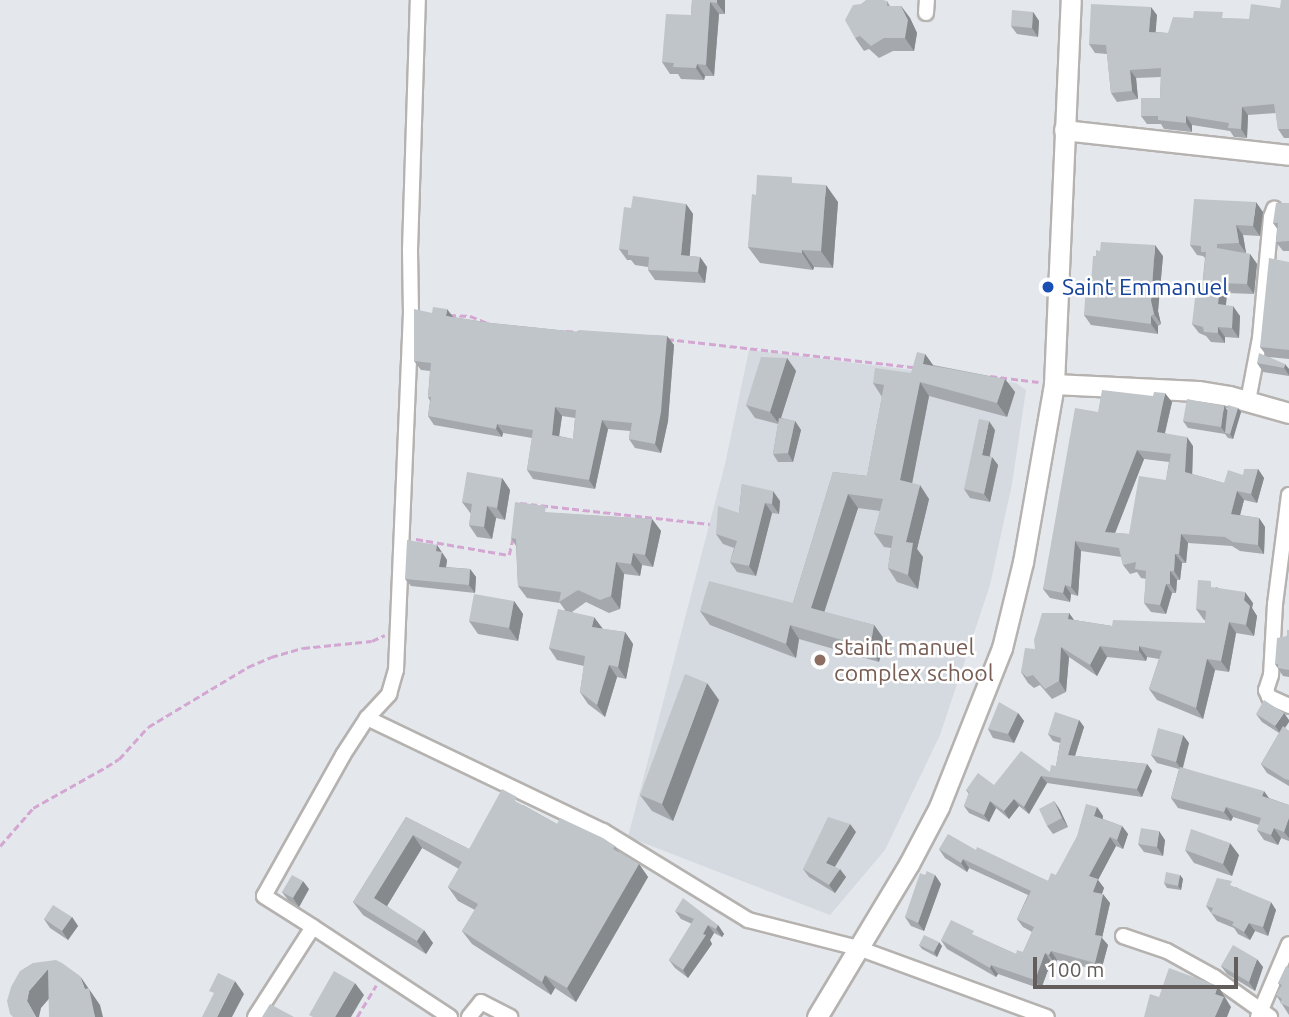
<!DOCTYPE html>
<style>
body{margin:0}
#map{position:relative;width:1289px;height:1017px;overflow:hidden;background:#e4e8ed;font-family:Ubuntu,sans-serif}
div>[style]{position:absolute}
.education>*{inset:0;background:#d5dae0}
.path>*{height:2.5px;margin-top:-1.25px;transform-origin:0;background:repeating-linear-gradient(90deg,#d4a6d2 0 7px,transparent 0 10.5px)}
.roads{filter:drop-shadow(2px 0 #b5b2af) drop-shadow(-2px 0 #b5b2af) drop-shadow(0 2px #b5b2af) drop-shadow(0 -2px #b5b2af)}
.street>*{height:14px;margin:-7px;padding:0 7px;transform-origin:7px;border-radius:7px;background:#fff}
.secondary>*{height:19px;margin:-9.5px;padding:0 9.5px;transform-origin:9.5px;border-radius:9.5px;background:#fff}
.wall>*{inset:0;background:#a5a9ad}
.shaded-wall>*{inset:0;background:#868a8d}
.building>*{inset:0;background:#c0c5c9}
.dots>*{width:19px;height:19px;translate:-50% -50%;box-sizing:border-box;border:4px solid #fff;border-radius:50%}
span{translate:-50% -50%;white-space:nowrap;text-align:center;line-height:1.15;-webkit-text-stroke:5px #fff;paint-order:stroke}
.transit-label{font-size:23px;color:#164399}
.left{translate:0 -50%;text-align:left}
.education-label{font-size:23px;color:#785e54}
.scale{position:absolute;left:1033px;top:957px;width:205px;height:32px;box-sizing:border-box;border:4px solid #635e5c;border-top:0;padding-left:9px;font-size:21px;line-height:24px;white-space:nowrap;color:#635e5c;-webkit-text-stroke:5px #fff;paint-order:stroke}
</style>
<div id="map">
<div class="education">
<i style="clip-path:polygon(749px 350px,1016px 383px,1026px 390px,1012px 484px,990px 585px,940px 735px,885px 850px,830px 915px,628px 837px,725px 464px)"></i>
</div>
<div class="path">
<i style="left:449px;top:315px;width:21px;rotate:3deg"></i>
<i style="left:470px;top:316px;width:18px;rotate:22deg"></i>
<i style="left:566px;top:331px;width:14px;rotate:4deg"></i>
<i style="left:667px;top:339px;width:249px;rotate:6.5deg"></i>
<i style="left:990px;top:376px;width:49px;rotate:7deg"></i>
<i style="left:520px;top:503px;width:191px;rotate:6.3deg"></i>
<i style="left:416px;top:539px;width:94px;rotate:9.8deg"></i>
<i style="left:509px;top:555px;width:18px;rotate:-77deg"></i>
<i style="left:0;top:846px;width:50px;rotate:-49deg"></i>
<i style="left:33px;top:808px;width:84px;rotate:-29.3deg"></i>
<i style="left:106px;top:767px;width:15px;rotate:-32deg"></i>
<i style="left:119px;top:759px;width:43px;rotate:-47.8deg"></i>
<i style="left:148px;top:727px;width:117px;rotate:-31deg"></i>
<i style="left:248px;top:667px;width:25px;rotate:-23deg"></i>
<i style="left:271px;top:657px;width:33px;rotate:-16deg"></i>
<i style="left:303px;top:648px;width:69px;rotate:-5.8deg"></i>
<i style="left:372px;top:641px;width:14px;rotate:-25deg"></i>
<i style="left:357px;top:1017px;width:37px;rotate:-59deg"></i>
</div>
<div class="roads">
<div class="street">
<i style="left:926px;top:13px;width:13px;rotate:-86deg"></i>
<i style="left:1248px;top:401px;width:64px;rotate:-79.2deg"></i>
<i style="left:1260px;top:338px;width:121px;rotate:-84.8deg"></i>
<i style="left:1271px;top:217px;width:9px;rotate:-69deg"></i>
<i style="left:1289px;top:495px;width:110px;rotate:97.3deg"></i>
<i style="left:1275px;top:604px;width:71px;rotate:93.2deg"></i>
<i style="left:1271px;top:675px;width:16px;rotate:108deg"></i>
<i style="left:1266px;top:690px;width:8px;rotate:67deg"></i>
<i style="left:1269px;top:697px;width:22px;rotate:24deg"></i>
<i style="left:367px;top:718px;width:262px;rotate:25.6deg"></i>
<i style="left:603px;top:831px;width:170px;rotate:31.5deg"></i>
<i style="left:748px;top:920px;width:114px;rotate:14.3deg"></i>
<i style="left:858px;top:948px;width:201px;rotate:20.1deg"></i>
<i style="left:313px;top:927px;width:164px;rotate:33.3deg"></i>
<i style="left:1123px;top:936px;width:46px;rotate:18.8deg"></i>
<i style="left:1167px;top:951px;width:54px;rotate:29deg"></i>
<i style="left:1214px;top:977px;width:69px;rotate:35.5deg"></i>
<i style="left:255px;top:1017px;width:107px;rotate:-57.2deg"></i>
<i style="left:313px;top:927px;width:58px;rotate:-147.7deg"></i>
<i style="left:264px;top:896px;width:162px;rotate:-60.7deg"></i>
<i style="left:343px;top:755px;width:44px;rotate:-57deg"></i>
<i style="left:367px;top:718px;width:33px;rotate:-47deg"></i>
<i style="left:389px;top:694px;width:25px;rotate:-74deg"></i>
<i style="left:396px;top:670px;width:356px;rotate:-87.6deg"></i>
<i style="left:411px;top:314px;width:64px;rotate:-90.9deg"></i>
<i style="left:410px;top:250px;width:250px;rotate:-88.2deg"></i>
<i style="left:469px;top:1017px;width:19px;rotate:-51deg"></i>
<i style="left:481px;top:1002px;width:33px;rotate:27deg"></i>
<i style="left:1258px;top:1017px;width:79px;rotate:-67deg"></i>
</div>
<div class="secondary">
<i style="left:1064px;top:130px;width:226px;rotate:6.3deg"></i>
<i style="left:1054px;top:384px;width:144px;rotate:2.8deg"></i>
<i style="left:1198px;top:391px;width:31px;rotate:9deg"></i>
<i style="left:1229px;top:396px;width:62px;rotate:15.8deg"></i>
<i style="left:817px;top:1017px;width:179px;rotate:-59deg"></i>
<i style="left:909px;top:864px;width:64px;rotate:-62.2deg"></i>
<i style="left:939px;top:807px;width:171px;rotate:-68.4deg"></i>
<i style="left:1002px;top:648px;width:89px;rotate:-76.3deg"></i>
<i style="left:1023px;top:562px;width:181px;rotate:-80.1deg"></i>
<i style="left:1054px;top:384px;width:384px;rotate:-87.5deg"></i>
</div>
</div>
<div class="wall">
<i style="clip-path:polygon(692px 0,725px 0,725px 14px,719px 14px,714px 76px,705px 76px,704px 80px,681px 79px,678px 74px,670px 74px,662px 62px,691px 15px)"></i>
<i style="clip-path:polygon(1289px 0,1289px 138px,1284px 138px,1278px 129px,1276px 113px,1248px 115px,1247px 138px,1234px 137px,1230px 131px,1192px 125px,1192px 132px,1164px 129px,1161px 124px,1147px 124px,1141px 116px,1160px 98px,1161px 77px,1136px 78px,1138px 99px,1117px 102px,1111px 93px,1107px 54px,1095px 53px,1089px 44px,1157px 15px,1155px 32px,1168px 33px,1193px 18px,1249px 19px,1280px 8px)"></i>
<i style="clip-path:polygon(887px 1px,890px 6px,901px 6px,910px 18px,917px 33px,914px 51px,893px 51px,879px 58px,869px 49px,864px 51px,855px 38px)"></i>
<i style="clip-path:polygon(1033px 12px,1039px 21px,1038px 37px,1017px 34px,1011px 26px)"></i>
<i style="clip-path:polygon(796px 184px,838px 202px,833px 268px,814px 267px,813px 270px,760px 263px,748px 247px,756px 195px)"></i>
<i style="clip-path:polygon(1289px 203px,1289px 251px,1283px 251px,1276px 242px,1278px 230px,1273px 223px)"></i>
<i style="clip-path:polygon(686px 204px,693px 214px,689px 256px,700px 257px,707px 267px,705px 283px,655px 280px,648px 270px,648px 267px,635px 265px,631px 260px,627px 260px,619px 249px,631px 208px)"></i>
<i style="clip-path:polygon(1263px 212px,1260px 236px,1243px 235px,1246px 253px,1243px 253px,1250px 254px,1257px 264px,1254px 294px,1227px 293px,1226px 305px,1240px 316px,1239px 338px,1225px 337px,1225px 343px,1211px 342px,1206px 336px,1199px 333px,1192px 324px,1201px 298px,1205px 258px,1203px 256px,1197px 255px,1190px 245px)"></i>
<i style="clip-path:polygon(1163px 256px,1158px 311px,1161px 324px,1158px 326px,1158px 334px,1091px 325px,1084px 315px,1091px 285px)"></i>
<i style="clip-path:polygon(1289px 262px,1289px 359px,1269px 357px,1289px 369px,1289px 376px,1263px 372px,1257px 363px,1266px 355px,1260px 347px)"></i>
<i style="clip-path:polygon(evenodd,453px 317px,491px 323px,578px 332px,667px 336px,674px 345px,668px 421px,661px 453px,635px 448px,629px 439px,630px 431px,608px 429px,595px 489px,533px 479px,527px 470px,532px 438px,503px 433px,502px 437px,434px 425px,428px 416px,430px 401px,428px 397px,430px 371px,421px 370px,414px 361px,453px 317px,562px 416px,575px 418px,573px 439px,559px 436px,562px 416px)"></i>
<i style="clip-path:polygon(925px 354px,933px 365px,1005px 379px,1015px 392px,1007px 417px,929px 396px,912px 483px,929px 499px,917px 549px,923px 557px,918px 589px,897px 582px,888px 568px,891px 548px,884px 547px,874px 533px,880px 511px,858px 508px,824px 612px,874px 625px,884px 639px,879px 662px,799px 639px,796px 658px,710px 625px,700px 611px,793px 603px,833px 472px,867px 476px,882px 397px,873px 383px,911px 373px)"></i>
<i style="clip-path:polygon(787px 358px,796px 371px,781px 418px,795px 421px,801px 430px,793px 462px,778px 462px,773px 454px,778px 424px,755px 418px,746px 405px)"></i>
<i style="clip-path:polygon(evenodd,1172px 402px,1165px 433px,1193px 446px,1192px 474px,1224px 483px,1258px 469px,1264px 478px,1257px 503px,1244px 500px,1240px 515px,1259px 518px,1265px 527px,1264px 554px,1240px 551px,1232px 546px,1188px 543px,1186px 563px,1182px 563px,1180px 580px,1177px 580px,1176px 593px,1172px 593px,1166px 614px,1151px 612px,1144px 603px,1146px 579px,1141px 578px,1137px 572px,1130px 574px,1123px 565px,1121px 557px,1081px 551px,1078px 596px,1071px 594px,1070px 602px,1050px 598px,1043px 589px,1098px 412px,1172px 402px,1144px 459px,1169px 462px,1166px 480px,1129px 534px,1115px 533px,1144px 459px)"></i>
<i style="clip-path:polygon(1238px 408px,1241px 412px,1233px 439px,1228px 438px,1225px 434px,1188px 428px,1183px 421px)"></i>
<i style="clip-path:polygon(995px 430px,990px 456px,998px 465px,990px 502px,970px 498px,964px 489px)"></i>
<i style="clip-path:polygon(502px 478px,510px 490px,505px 520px,496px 518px,492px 539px,477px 537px,469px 525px,471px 514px,462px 502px)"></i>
<i style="clip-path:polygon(742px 484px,780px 501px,779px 514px,772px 513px,756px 576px,737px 572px,730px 562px,734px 548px,723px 544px,716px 534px,739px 513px)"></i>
<i style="clip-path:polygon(551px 513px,652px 519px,661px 531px,653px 567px,642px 565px,640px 576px,624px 574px,620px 609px,609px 613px,586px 602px,572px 612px,602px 629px,625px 632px,633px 644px,626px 679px,617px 677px,605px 717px,588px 704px,580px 692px,584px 666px,557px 660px,549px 648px,565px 610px,560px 603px,527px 598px,518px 586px,516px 546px,511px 538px)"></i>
<i style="clip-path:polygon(437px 545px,447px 560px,446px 567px,470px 569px,476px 577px,475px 593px,411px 586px,405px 579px)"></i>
<i style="clip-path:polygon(1216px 587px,1253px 603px,1252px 608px,1257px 616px,1254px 636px,1236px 633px,1229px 672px,1215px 670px,1203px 719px,1157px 700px,1149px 689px,1159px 659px,1147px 657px,1146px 661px,1107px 657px,1097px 676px,1069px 657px,1066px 692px,1052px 699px,1040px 685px,1034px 688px,1028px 683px,1021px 672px,1035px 649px,1069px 613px,1074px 620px,1112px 626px,1205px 623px,1205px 620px,1204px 620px,1196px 609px)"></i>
<i style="clip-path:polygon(514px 601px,523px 614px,518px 641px,478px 634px,469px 621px)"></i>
<i style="clip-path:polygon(1289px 630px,1289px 677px,1283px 676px,1275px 664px)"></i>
<i style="clip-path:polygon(719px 700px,673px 821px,652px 811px,640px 795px)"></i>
<i style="clip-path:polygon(1018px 713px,1024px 721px,1014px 743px,993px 738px,988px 729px)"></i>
<i style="clip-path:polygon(1256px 714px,1289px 731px,1289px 786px,1267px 773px,1261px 764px,1279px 733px,1262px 722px)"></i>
<i style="clip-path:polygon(1079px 720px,1084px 727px,1075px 756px,1147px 764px,1152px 771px,1142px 797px,1047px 783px,1029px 814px,1019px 806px,1009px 819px,996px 808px,989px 822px,969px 813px,964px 806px,969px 794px,966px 790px,994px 785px,1050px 772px,1056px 766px,1060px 743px,1053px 741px,1048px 734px)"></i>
<i style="clip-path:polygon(1189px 743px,1183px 768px,1289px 805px,1289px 841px,1281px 838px,1278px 845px,1264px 840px,1257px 830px,1259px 825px,1233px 817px,1231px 821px,1178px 808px,1171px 798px,1179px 769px,1157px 763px,1151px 755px)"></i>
<i style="clip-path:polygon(1054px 801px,1060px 810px,1068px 827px,1053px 834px,1047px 826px)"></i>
<i style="clip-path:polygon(523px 805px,557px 824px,615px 846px,620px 853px,639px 864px,648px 877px,576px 1002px,555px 988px,551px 995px,472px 944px,462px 931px,475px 910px,458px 901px,448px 887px,459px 869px,422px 848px,387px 906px,433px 943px,426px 954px,363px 915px,353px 902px,406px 817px,469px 849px)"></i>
<i style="clip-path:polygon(1097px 807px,1103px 816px,1103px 819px,1122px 826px,1128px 834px,1123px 849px,1116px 846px,1098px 880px,1104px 888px,1102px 894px,1110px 903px,1102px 938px,1108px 945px,1101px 971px,1057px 960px,1055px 964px,1051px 962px,1041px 989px,998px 974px,996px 977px,947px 949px,941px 940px,977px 937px,1016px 954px,1023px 952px,1032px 932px,1023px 927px,1017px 919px,1028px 895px,969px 868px,967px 872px,945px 858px,939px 849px,976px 850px,1048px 881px,1056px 875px)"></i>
<i style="clip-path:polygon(856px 832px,835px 867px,846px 877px,835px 893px,809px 877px,803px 869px)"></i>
<i style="clip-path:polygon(1165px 840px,1163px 856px,1144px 852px,1138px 844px)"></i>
<i style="clip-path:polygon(1185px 850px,1239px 855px,1232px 876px,1194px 863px)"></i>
<i style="clip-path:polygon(925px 875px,935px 875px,941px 884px,924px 931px,911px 926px,905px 917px)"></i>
<i style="clip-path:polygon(1180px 875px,1183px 879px,1181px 890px,1167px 888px,1164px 883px)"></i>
<i style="clip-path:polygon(1236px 887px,1276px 910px,1268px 936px,1255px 931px,1250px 940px,1238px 934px,1234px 928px,1217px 921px,1206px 906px)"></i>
<i style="clip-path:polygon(309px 889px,299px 907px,288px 900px,282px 892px)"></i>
<i style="clip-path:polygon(675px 911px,718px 925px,724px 934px,722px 937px,714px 933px,710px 940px,712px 944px,688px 978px,675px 968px,669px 960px,692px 924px,681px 919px)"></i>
<i style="clip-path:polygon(72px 917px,78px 926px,68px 940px,50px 928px,44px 919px)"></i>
<i style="clip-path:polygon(919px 945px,942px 946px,937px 957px,922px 949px)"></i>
<i style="clip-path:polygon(1221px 966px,1263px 967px,1255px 991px,1227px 974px)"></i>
<i style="clip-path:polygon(1289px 968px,1289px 1015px,1276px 995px,1281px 987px,1278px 983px)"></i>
</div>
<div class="shaded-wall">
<i style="clip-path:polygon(717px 0,725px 0,725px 14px,717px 3px)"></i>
<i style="clip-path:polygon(710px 2px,719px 14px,714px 76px,706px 65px)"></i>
<i style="clip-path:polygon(901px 6px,910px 18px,917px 33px,914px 51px,905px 38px)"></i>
<i style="clip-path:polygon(1151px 7px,1157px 15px,1155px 41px,1149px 32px)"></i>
<i style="clip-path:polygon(1033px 12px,1039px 21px,1038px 37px,1032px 28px)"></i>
<i style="clip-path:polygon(697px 64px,705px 76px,704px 80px,696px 68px)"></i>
<i style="clip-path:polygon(1130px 70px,1136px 78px,1138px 99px,1132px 91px)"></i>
<i style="clip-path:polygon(1242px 107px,1248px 115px,1247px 138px,1241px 129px)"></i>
<i style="clip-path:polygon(1186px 116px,1192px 125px,1192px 132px,1186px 123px)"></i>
<i style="clip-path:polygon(826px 185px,838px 202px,833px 268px,821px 251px)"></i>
<i style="clip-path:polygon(1256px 202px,1263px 212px,1260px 236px,1253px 226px)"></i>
<i style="clip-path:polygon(686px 204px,693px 214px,689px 265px,681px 255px)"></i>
<i style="clip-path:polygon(1236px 225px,1243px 235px,1246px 253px,1239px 243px)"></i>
<i style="clip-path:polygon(1155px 245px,1163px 256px,1158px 311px,1161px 324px,1154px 314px,1151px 301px)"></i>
<i style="clip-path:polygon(802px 250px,814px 267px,813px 270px,802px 253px)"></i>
<i style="clip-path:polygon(1250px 254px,1257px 264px,1254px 294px,1247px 284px)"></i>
<i style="clip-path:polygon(700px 257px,707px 267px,705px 283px,698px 272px)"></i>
<i style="clip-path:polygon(1220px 283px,1227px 293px,1225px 314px,1218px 304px)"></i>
<i style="clip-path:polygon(1233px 306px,1240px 316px,1239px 338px,1232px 328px)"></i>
<i style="clip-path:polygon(447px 309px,454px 318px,446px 316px)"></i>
<i style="clip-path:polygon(1151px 316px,1158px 326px,1158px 334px,1151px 324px)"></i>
<i style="clip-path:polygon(1218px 327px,1225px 337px,1225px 343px,1218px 333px)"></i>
<i style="clip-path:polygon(667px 336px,674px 345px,668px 421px,661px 453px,655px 444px)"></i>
<i style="clip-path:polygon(925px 354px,935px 368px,923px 364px)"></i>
<i style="clip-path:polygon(787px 358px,796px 371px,779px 424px,770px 412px)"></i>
<i style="clip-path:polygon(1285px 364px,1289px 369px,1289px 375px,1284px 368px)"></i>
<i style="clip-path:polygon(1005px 379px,1015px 392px,1007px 417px,997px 403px)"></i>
<i style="clip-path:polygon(920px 382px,929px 396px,910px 494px,900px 480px)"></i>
<i style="clip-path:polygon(1165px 393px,1172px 402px,1163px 441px,1157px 432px)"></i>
<i style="clip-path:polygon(1224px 406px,1230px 413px,1226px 434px,1221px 427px)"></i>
<i style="clip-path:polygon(555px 407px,562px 416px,558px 444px,552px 435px)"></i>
<i style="clip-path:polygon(1238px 408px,1241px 412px,1233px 439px,1230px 434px)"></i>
<i style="clip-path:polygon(602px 420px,608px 429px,595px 489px,589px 480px)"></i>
<i style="clip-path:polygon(795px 421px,801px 430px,793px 462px,788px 453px)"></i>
<i style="clip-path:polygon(989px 421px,995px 430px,988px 463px,982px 455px)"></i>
<i style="clip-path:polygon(497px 424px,503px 433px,502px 437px,496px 429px)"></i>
<i style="clip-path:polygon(1187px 437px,1193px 446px,1192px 481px,1185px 472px)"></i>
<i style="clip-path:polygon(1137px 450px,1144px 459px,1112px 541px,1105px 532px)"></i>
<i style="clip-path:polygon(992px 457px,998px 465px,990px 502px,984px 494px)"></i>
<i style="clip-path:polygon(1258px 469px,1264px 478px,1257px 503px,1251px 494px)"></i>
<i style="clip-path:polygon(502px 478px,510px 490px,505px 520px,497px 508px)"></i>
<i style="clip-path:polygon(920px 485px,929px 499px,917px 549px,923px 557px,918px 589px,908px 575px,906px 542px)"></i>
<i style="clip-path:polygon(773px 491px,780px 501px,779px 514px,772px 504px)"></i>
<i style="clip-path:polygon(1237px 491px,1244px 500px,1238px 523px,1231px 514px)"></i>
<i style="clip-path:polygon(848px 494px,858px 508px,821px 622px,811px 608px)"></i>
<i style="clip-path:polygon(765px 503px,772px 513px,756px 576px,749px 566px)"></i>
<i style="clip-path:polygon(487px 506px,496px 518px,492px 539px,484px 527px)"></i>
<i style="clip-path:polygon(1259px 518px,1265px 527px,1264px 554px,1258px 545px)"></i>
<i style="clip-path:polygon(652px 519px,661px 531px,653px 567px,645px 555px)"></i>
<i style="clip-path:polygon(1181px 534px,1188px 543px,1186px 563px,1179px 554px)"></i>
<i style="clip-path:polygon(1075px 541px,1081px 551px,1078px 596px,1071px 587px)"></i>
<i style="clip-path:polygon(437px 545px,447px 560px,445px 575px,439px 567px,436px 551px)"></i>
<i style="clip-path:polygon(633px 553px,642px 565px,640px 576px,631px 564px)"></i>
<i style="clip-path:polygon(1175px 554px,1182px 563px,1180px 580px,1174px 571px)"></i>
<i style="clip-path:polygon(616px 562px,624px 574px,620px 609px,611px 596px)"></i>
<i style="clip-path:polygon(470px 569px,476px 577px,475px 593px,469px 585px)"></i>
<i style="clip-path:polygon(1170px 571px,1177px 580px,1176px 593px,1170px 584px)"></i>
<i style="clip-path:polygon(1166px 584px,1172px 593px,1166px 614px,1160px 605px)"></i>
<i style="clip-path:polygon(1065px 585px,1071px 594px,1070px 602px,1063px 593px)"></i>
<i style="clip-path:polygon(1245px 592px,1253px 603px,1252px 608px,1257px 616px,1254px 636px,1246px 625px,1244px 600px)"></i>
<i style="clip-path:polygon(514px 601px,523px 614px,518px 641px,509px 628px)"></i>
<i style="clip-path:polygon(1069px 613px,1076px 623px,1068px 619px)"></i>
<i style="clip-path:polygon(594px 617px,603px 629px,592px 627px)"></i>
<i style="clip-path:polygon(1229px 622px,1236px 633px,1229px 672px,1221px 661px)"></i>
<i style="clip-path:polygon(790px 625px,799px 639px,796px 658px,786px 644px)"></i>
<i style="clip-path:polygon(874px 625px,884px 639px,879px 662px,870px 648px)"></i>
<i style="clip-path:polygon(625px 632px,633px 644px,626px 679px,618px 667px)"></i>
<i style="clip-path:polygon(1100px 646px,1107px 657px,1097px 676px,1090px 665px)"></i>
<i style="clip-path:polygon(1139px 646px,1147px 657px,1146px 661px,1139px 651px)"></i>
<i style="clip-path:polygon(1061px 647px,1069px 657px,1066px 692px,1059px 681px)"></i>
<i style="clip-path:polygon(1207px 659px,1215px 670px,1203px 719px,1196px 708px)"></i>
<i style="clip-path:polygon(609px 665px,617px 677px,605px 717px,597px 705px)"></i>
<i style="clip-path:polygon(707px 683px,719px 700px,673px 821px,662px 804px)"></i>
<i style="clip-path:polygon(1018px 713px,1024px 721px,1014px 743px,1008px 734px)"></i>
<i style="clip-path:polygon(1284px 713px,1289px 720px,1289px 722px,1281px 734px,1275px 726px)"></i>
<i style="clip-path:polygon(1079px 720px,1084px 727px,1073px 762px,1068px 755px)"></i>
<i style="clip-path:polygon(1183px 735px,1189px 743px,1182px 770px,1176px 762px)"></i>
<i style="clip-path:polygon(1147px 764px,1152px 771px,1142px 797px,1137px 789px)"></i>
<i style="clip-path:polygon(1041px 776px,1047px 783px,1029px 814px,1024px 807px)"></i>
<i style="clip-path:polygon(1264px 791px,1271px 801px,1262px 796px)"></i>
<i style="clip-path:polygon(1014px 799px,1019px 806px,1009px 819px,1004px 811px)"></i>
<i style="clip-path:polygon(990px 801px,996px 808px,989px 822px,984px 815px)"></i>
<i style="clip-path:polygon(1054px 801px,1060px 810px,1068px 827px,1062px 818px)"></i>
<i style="clip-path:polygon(1097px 807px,1103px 816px,1101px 824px,1094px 816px)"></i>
<i style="clip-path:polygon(1226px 807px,1233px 817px,1231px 821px,1224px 812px)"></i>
<i style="clip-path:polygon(1289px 818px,1289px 838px,1284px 832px)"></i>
<i style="clip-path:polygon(850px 824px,856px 832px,832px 871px,826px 863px)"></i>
<i style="clip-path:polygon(1122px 826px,1128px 834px,1123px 849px,1117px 840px)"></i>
<i style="clip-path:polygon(1274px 828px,1281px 838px,1278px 845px,1271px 835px)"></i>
<i style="clip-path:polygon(1159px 831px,1165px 840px,1163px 856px,1157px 847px)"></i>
<i style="clip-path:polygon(413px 835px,422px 848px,384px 911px,374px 898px)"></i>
<i style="clip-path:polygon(1110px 837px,1116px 846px,1098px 880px,1104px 888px,1099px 901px,1093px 892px,1089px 876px)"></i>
<i style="clip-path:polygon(1230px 843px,1239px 855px,1232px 876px,1223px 864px)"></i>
<i style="clip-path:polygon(963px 859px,969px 868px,967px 872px,961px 863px)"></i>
<i style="clip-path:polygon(639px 864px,648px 877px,576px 1002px,567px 988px)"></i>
<i style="clip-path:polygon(840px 869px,846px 877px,835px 893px,829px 885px)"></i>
<i style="clip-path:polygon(935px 875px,941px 884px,924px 931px,918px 923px)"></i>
<i style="clip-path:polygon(1180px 875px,1183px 879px,1181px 890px,1178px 886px)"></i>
<i style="clip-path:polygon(303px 881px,309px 889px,299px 907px,293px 898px)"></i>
<i style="clip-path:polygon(1103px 894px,1110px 903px,1102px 938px,1108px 945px,1101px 971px,1095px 963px,1095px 935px)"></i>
<i style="clip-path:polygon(1271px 902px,1276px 910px,1268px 936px,1263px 927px)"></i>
<i style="clip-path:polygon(72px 917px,78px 926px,68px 940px,62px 931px)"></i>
<i style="clip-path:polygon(1249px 923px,1255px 931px,1250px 940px,1244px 932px)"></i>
<i style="clip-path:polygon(708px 925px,714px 933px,710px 940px,712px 944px,688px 978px,683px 970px)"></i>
<i style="clip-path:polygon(718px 925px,724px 934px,722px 937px,716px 929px)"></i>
<i style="clip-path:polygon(424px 930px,433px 943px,426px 954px,417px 941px)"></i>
<i style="clip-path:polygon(939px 942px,942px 946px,937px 957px,934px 952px)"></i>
<i style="clip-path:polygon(1051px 951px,1057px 960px,1055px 964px,1049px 955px)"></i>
<i style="clip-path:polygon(1045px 953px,1051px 962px,1041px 989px,1035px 980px)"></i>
<i style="clip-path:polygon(1257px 959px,1263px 967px,1255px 991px,1249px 982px)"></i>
<i style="clip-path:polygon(991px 965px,998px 974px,996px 977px,990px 968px)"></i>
<i style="clip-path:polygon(48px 969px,60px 986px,41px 1008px,39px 1017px,36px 1017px,27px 1001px,29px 991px)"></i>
<i style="clip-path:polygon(545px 975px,555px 988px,551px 995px,542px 982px)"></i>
<i style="clip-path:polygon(80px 976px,100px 1005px,103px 1017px,95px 1017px)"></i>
<i style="clip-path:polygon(235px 981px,244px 994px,232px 1017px,217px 1017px)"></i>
<i style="clip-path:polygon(355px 983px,364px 995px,351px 1017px,335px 1017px)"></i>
<i style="clip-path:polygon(1218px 986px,1231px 1007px,1227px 1017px,1215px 1017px,1215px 994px)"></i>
</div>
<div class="building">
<i style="clip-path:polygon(692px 0,717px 0,717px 3px,710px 2px,706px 65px,697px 64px,696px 68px,673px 67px,674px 63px,662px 62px,666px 14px,691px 15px)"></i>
<i style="clip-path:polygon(866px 0,883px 0,887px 1px,887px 6px,901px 6px,908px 20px,905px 38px,884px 38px,871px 46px,860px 36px,855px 38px,845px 20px,853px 5px,861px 4px)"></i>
<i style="clip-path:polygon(1281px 0,1289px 0,1289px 129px,1278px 129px,1274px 104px,1242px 107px,1241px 129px,1228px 128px,1229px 123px,1186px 116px,1186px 123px,1158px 120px,1158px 116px,1141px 116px,1141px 98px,1160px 98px,1161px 68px,1130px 70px,1132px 91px,1111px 93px,1106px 45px,1089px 44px,1091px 4px,1151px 7px,1149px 32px,1168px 33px,1173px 17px,1193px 18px,1194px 11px,1223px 12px,1222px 18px,1249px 19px,1251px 4px,1280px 8px)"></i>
<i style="clip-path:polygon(1012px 10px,1033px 12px,1032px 28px,1011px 26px)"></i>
<i style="clip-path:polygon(757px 175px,792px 177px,792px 183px,826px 185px,821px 251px,802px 250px,802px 253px,748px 247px,752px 194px,756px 195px)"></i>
<i style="clip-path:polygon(633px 196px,686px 204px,681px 255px,700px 257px,698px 272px,648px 270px,649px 257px,628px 255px,628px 250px,619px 249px,624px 207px,631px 208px)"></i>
<i style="clip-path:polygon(1194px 199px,1256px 202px,1253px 226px,1236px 225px,1239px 243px,1217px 244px,1217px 248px,1250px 254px,1247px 284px,1220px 283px,1218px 304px,1233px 306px,1232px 328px,1218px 327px,1218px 333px,1204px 332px,1203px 327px,1192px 324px,1195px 298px,1201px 298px,1206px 252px,1201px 252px,1201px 246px,1190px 245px)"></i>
<i style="clip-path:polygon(1276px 203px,1289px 203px,1289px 241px,1276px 242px,1278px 223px,1273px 223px)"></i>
<i style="clip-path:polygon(1101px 242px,1155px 245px,1151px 301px,1154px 314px,1151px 316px,1151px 324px,1084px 315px,1086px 285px,1091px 285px,1093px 256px,1096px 256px,1096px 250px,1100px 251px)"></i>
<i style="clip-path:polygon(1269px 258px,1289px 262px,1289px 350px,1260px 347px)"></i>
<i style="clip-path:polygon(evenodd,433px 307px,447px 309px,446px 316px,491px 323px,578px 332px,579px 330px,667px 336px,661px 412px,655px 444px,629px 439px,632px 423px,602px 420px,589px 480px,527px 470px,533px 430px,497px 424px,496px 429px,428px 416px,431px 397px,428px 397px,431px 363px,414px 361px,414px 309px,432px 313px,433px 307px,555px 407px,576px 410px,573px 439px,552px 435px,555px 407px)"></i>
<i style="clip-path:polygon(917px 352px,925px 354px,923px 364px,1005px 379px,997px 403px,920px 382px,900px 480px,920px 485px,906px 542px,913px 543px,908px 575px,888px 568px,893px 536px,874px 533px,883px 499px,848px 494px,811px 608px,874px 625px,870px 648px,790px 625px,786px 644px,700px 611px,709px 581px,793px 603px,833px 472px,867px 476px,884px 385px,873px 383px,875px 368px,911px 373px)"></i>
<i style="clip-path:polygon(1259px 353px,1285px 364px,1284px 368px,1257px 363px)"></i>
<i style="clip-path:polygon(761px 357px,787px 358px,770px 412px,746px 405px)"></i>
<i style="clip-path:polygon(evenodd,1102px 390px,1153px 396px,1154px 392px,1165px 393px,1157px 432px,1187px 437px,1185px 472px,1224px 483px,1228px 470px,1243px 475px,1244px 469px,1258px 469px,1251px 494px,1237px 491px,1231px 514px,1259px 518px,1258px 545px,1233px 542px,1225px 537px,1181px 534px,1179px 554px,1175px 554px,1174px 571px,1170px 571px,1170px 584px,1166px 584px,1160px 605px,1144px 603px,1146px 571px,1135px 569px,1136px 562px,1123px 565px,1119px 548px,1075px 541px,1071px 587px,1065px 585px,1063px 593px,1043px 589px,1075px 408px,1098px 412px,1102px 390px,1137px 450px,1171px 454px,1166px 480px,1139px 476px,1129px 534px,1105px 532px,1137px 450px)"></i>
<i style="clip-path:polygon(1187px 399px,1224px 406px,1221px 427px,1183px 421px)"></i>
<i style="clip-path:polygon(1228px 405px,1238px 408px,1230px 434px,1225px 433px)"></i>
<i style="clip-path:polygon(779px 418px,795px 421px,788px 453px,773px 454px)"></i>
<i style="clip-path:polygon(979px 419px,989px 421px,982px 455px,992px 457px,984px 494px,964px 489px)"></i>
<i style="clip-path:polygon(467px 472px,502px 478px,497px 508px,487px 506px,484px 527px,469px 525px,472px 504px,462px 502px)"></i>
<i style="clip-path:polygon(742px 484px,773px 491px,772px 504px,765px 503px,749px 566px,730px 562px,737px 541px,716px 534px,718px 506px,739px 513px)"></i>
<i style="clip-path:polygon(515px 502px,546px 506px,545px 512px,652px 519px,645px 555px,633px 553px,631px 564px,616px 562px,611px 596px,600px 600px,578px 590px,559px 602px,561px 592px,518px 586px,516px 539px,511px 538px)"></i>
<i style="clip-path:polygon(407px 540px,437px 545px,436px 551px,442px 552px,439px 567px,470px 569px,469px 585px,405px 579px)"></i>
<i style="clip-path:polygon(1198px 580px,1211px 581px,1211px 587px,1245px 592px,1244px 600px,1250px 606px,1246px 625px,1229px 622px,1221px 661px,1207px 659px,1196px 708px,1149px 689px,1162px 651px,1139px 646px,1139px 651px,1100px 646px,1090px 665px,1061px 647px,1059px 681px,1045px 689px,1033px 675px,1027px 677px,1021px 672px,1025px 648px,1035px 649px,1034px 640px,1042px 613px,1069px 613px,1068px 619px,1112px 626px,1113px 620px,1205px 623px,1206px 611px,1196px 609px)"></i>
<i style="clip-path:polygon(474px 594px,514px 601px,509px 628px,469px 621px)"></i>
<i style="clip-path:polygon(558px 609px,594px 617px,592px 627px,625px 632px,618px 667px,609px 665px,597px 705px,580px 692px,585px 656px,549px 648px)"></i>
<i style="clip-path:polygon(1287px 630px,1289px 630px,1289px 670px,1278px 668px,1278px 664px,1275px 664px,1277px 638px,1287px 636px)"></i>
<i style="clip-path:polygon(685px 674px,707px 683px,662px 804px,640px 795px)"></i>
<i style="clip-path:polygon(1264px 700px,1284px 713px,1275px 726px,1256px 714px)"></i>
<i style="clip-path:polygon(999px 702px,1018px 713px,1008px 734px,988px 729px)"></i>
<i style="clip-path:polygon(1055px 712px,1079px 720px,1068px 755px,1147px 764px,1137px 789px,1041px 776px,1024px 807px,1014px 799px,1004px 811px,990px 801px,984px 815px,964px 806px,969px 792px,966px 790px,978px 773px,994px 785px,1021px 751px,1050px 772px,1051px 765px,1056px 766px,1061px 738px,1048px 734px)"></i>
<i style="clip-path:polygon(1283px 726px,1289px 731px,1289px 780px,1285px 779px,1261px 764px)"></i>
<i style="clip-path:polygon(1158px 728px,1183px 735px,1176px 762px,1151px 755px)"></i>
<i style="clip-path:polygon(1180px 767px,1264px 791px,1262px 796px,1289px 805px,1289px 818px,1284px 832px,1274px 828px,1271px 835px,1257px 830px,1261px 818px,1226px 807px,1224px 812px,1171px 798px)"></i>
<i style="clip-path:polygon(502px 789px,517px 797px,515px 801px,557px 824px,560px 818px,603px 838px,615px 846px,613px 849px,639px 864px,567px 988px,545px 975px,542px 982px,462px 931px,478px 904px,448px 887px,462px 862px,413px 835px,374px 898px,424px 930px,417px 941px,353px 902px,406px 817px,469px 849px)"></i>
<i style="clip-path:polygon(1054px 801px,1062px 818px,1047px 826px,1039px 809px)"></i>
<i style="clip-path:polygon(1086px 804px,1097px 807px,1094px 816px,1122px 826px,1117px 840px,1110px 837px,1089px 876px,1098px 879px,1093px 892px,1103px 894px,1095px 935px,1102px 936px,1095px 963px,1051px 951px,1049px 955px,1045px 953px,1035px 980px,991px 965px,990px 968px,941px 940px,951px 920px,974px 931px,972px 934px,1016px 954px,1017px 950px,1023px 952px,1034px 927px,1017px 919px,1031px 891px,963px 859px,961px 863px,939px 849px,948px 834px,976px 850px,977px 847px,1048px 881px,1051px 873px,1056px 875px,1077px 836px)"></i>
<i style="clip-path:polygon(828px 817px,850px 824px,826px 863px,840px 869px,829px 885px,803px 869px)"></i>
<i style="clip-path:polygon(1141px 828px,1159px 831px,1157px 847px,1138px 844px)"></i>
<i style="clip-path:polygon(1191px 829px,1230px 843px,1223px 864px,1185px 850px)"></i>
<i style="clip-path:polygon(927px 871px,935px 875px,918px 923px,905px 917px,920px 873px,925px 875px)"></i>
<i style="clip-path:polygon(1166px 872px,1180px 875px,1178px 886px,1164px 883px)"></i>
<i style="clip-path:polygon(292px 875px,303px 881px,293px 898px,282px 892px)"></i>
<i style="clip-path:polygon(1217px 878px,1232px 881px,1230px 885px,1271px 902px,1263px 927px,1249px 923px,1244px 932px,1232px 925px,1234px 922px,1211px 913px,1213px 908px,1206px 906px)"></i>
<i style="clip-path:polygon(683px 898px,718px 925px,716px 929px,708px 925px,703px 934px,706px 935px,683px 970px,669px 960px,694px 919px,675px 911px)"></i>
<i style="clip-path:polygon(53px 905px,72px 917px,62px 931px,44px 919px)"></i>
<i style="clip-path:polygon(924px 935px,939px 942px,934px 952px,919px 945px)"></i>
<i style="clip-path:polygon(1233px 945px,1257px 959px,1249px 982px,1221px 966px)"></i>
<i style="clip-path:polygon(56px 960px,62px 963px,80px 976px,85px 989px,89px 988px,95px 1017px,49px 1017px,48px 969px,29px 991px,27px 1001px,36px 1017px,13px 1017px,10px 1014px,7px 1001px,11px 987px,20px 971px,33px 963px)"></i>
<i style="clip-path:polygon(1286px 966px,1289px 968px,1289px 1007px,1280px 1003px,1282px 999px,1276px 995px,1282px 985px,1278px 983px)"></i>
<i style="clip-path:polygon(1169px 968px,1218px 986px,1215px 994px,1224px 997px,1215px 1017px,1144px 1017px,1150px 994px,1159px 997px)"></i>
<i style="clip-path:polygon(334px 971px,355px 983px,335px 1017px,313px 1017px,309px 1015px)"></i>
<i style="clip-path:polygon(218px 973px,235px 981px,217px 1017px,202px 1017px,214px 993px,209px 991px)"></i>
<i style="clip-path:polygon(270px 1004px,294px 1017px,262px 1017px)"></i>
</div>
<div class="dots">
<i style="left:1048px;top:287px;background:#1a4fb4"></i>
<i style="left:820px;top:660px;background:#8d6e63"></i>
</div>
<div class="transit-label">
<span class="left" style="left:1062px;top:287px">Saint Emmanuel</span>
</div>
<div class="education-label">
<span class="left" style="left:834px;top:660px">staint manuel<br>complex school</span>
</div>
<div class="scale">100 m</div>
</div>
